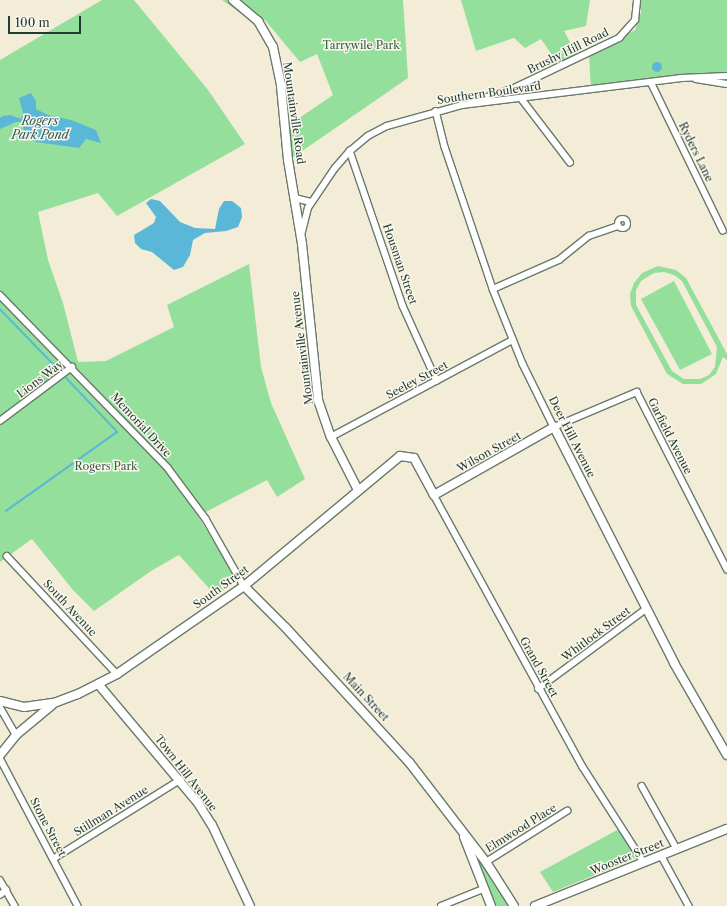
<!DOCTYPE html>
<style>
body{margin:0}
#map{position:relative;width:727px;height:906px;overflow:hidden;background:#f3ecd6;font-family:"Libre Caslon Text",serif}
div>[style]{position:absolute}
.green>*{inset:0;background:#94df9b}
.water>*{inset:0;background:#5ab7d8}
.round{border-radius:50%}
.stream>*{height:1.5px;margin:-0.75px;padding:0 0.75px;transform-origin:0.75px;border-radius:0.75px;background:#5ab7d8}
.roads{filter:drop-shadow(1px 0 #697a6d) drop-shadow(-1px 0 #697a6d) drop-shadow(0 1px #697a6d) drop-shadow(0 -1px #697a6d)}
.street>*{height:5.5px;margin:-2.75px;padding:0 2.75px;transform-origin:2.75px;border-radius:2.75px;background:#fff}
.street>.ring{margin:-2.75px;padding:0;box-sizing:content-box;background:none;border:5.5px solid #fff;border-radius:50%}
.secondary>*{height:8px;margin:-4px;padding:0 4px;transform-origin:4px;border-radius:4px;background:#fff}
span{translate:-50% -50%;white-space:nowrap;text-align:center;line-height:1.15;-webkit-text-stroke:3px #fbf7ec;paint-order:stroke}
.park-label{font-size:11px;color:#365d49}
.street-label{font-size:11px;color:#1f3d34}
.water-label{font-size:12px;color:#2e5c5d;font-style:italic}
.scale{position:absolute;left:8px;top:16px;width:73px;height:18px;box-sizing:border-box;border:2px solid #1f3d34;border-top:0;padding-left:5px;font-size:12px;line-height:14px;white-space:nowrap;color:#1f3d34;-webkit-text-stroke:3px #fbf7ec;paint-order:stroke}
</style>
<div id="map">
<div class="green">
<i style="clip-path:polygon(102px 0,134px 0,208px 90px,245px 144px,117px 216px,98px 193px,38px 212px,48px 260px,63px 303px,78px 362px,106px 361px,174px 327px,167px 305px,249px 264px,261px 367px,271px 403px,305px 479px,277px 497px,267px 480px,198px 516px,237px 580px,216px 596px,179px 555px,151px 571px,94px 611px,73px 590px,32px 539px,0 562px,0 60px)"></i>
<i style="clip-path:polygon(222px 0,403px 0,408px 78px,289px 160px,286px 127px,333px 95px,317px 54px,300px 62px,265px 20px,256px 24px)"></i>
<i style="clip-path:polygon(461px 0,590px 0,586px 26px,564px 31px,579px 59px,561px 68px,541px 39px,525px 48px,514px 38px,476px 51px)"></i>
<i style="clip-path:polygon(640px 0,727px 0,727px 80px,709px 79px,591px 91px,589px 54px,635px 30px,641px 12px)"></i>
<i style="clip-path:polygon(evenodd,658px 266px,676px 270px,686px 278px,727px 354px,727px 360px,723px 357px,716px 374px,701px 384px,683px 384px,667px 374px,631px 306px,630px 294px,634px 283px,642px 273px,658px 266px,664px 272px,674px 275px,682px 281px,717px 347px,715px 367px,709px 375px,700px 379px,684px 379px,672px 371px,636px 305px,636px 290px,641px 281px,654px 273px,664px 272px)"></i>
<i style="clip-path:polygon(674px 281px,712px 354px,680px 370px,641px 299px)"></i>
<i style="clip-path:polygon(619px 829px,637px 858px,553px 892px,540px 872px)"></i>
<i style="clip-path:polygon(477px 853px,512px 906px,496px 906px,475px 855px)"></i>
</div>
<div class="water">
<i class="round" style="left:652px;top:62px;width:10px;height:10px"></i>
<i style="clip-path:polygon(31px 93px,36px 101px,36px 109px,48px 115px,71px 120px,96px 130px,101px 143px,86px 139px,79px 148px,36px 142px,24px 135px,23px 122px,16px 122px,0 129px,0 118px,3px 116px,10px 115px,21px 119px,23px 113px,19px 98px)"></i>
<i style="clip-path:polygon(151px 199px,160px 201px,180px 222px,195px 228px,215px 229px,219px 209px,224px 201px,232px 201px,241px 208px,242px 217px,238px 227px,226px 231px,205px 233px,193px 240px,190px 255px,183px 267px,174px 270px,152px 252px,141px 249px,135px 243px,134px 235px,154px 223px,156px 217px,146px 203px)"></i>
</div>
<div class="stream">
<i style="left:0;top:309px;width:88px;rotate:45.9deg"></i>
<i style="left:6px;top:511px;width:136px;rotate:-35.4deg"></i>
<i style="left:117px;top:432px;width:79px;rotate:-133.5deg"></i>
</div>
<div class="roads">
<div class="street">
<i style="left:696px;top:79px;width:31px;rotate:9deg"></i>
<i style="left:651px;top:82px;width:165px;rotate:64.1deg"></i>
<i style="left:521px;top:98px;width:81px;rotate:52.6deg"></i>
<i style="left:472px;top:102px;width:40px;rotate:-18deg"></i>
<i style="left:510px;top:90px;width:121px;rotate:-25.5deg"></i>
<i style="left:619px;top:38px;width:24px;rotate:-48deg"></i>
<i style="left:635px;top:20px;width:20px;rotate:-84deg"></i>
<i style="left:436px;top:111px;width:37px;rotate:76deg"></i>
<i style="left:445px;top:147px;width:150px;rotate:71.3deg"></i>
<i style="left:493px;top:289px;width:81px;rotate:68.2deg"></i>
<i style="left:523px;top:364px;width:70px;rotate:63.8deg"></i>
<i style="left:554px;top:427px;width:90px;rotate:-22.9deg"></i>
<i style="left:637px;top:392px;width:199px;rotate:63deg"></i>
<i style="left:350px;top:151px;width:164px;rotate:71.1deg"></i>
<i style="left:403px;top:306px;width:82px;rotate:65.6deg"></i>
<i style="left:295px;top:198px;width:16px;rotate:14deg"></i>
<i class="ring" style="left:618px;top:219px;width:4.5px;height:4.5px"></i>
<i style="left:302px;top:232px;width:25px;rotate:-76deg"></i>
<i style="left:308px;top:208px;width:48px;rotate:-56deg"></i>
<i style="left:335px;top:168px;width:23px;rotate:-49deg"></i>
<i style="left:350px;top:151px;width:23px;rotate:-40deg"></i>
<i style="left:368px;top:136px;width:21px;rotate:-28deg"></i>
<i style="left:387px;top:126px;width:78px;rotate:-15.6deg"></i>
<i style="left:462px;top:105px;width:221px;rotate:-7deg"></i>
<i style="left:681px;top:78px;width:46px;rotate:-2.5deg"></i>
<i style="left:493px;top:289px;width:72px;rotate:-23.7deg"></i>
<i style="left:559px;top:260px;width:38px;rotate:-39deg"></i>
<i style="left:589px;top:236px;width:31px;rotate:-19deg"></i>
<i style="left:0;top:295px;width:241px;rotate:45.8deg"></i>
<i style="left:168px;top:468px;width:64px;rotate:53.3deg"></i>
<i style="left:206px;top:519px;width:77px;rotate:60.4deg"></i>
<i style="left:0;top:421px;width:90px;rotate:-36.9deg"></i>
<i style="left:331px;top:437px;width:206px;rotate:-28.1deg"></i>
<i style="left:434px;top:495px;width:310px;rotate:61.3deg"></i>
<i style="left:583px;top:767px;width:112px;rotate:57.4deg"></i>
<i style="left:7px;top:556px;width:161px;rotate:47deg"></i>
<i style="left:538px;top:689px;width:134px;rotate:-36.5deg"></i>
<i style="left:0;top:707px;width:32px;rotate:60deg"></i>
<i style="left:0;top:758px;width:167px;rotate:62.2deg"></i>
<i style="left:642px;top:786px;width:72px;rotate:60.9deg"></i>
<i style="left:661px;top:855px;width:58px;rotate:61.2deg"></i>
<i style="left:53px;top:859px;width:150px;rotate:-31.9deg"></i>
<i style="left:486px;top:862px;width:96px;rotate:-32.2deg"></i>
<i style="left:0;top:880px;width:30px;rotate:60deg"></i>
<i style="left:0;top:895px;width:8px;rotate:-40deg"></i>
<i style="left:441px;top:906px;width:45px;rotate:-22deg"></i>
</div>
<div class="secondary">
<i style="left:233px;top:0;width:33px;rotate:40deg"></i>
<i style="left:258px;top:21px;width:30px;rotate:60deg"></i>
<i style="left:273px;top:47px;width:40px;rotate:78deg"></i>
<i style="left:281px;top:86px;width:74px;rotate:84.6deg"></i>
<i style="left:288px;top:160px;width:85px;rotate:80.5deg"></i>
<i style="left:302px;top:244px;width:157px;rotate:84.1deg"></i>
<i style="left:318px;top:400px;width:39px;rotate:71deg"></i>
<i style="left:331px;top:437px;width:59px;rotate:63deg"></i>
<i style="left:244px;top:586px;width:59px;rotate:45deg"></i>
<i style="left:286px;top:628px;width:182px;rotate:47.5deg"></i>
<i style="left:409px;top:762px;width:126px;rotate:52.4deg"></i>
<i style="left:486px;top:862px;width:52px;rotate:57.5deg"></i>
<i style="left:99px;top:685px;width:154px;rotate:50deg"></i>
<i style="left:198px;top:803px;width:26px;rotate:58deg"></i>
<i style="left:212px;top:825px;width:89px;rotate:64.9deg"></i>
<i style="left:0;top:701px;width:25px;rotate:14deg"></i>
<i style="left:24px;top:707px;width:30px;rotate:-8deg"></i>
<i style="left:54px;top:703px;width:26px;rotate:-21deg"></i>
<i style="left:78px;top:694px;width:44px;rotate:-27.1deg"></i>
<i style="left:117px;top:674px;width:155px;rotate:-34.7deg"></i>
<i style="left:244px;top:586px;width:203px;rotate:-39.8deg"></i>
<i style="left:400px;top:456px;width:14px;rotate:8deg"></i>
<i style="left:414px;top:458px;width:42px;rotate:61.6deg"></i>
<i style="left:434px;top:495px;width:138px;rotate:-29.5deg"></i>
<i style="left:554px;top:427px;width:265px;rotate:63deg"></i>
<i style="left:674px;top:663px;width:106px;rotate:60.1deg"></i>
<i style="left:0;top:755px;width:26px;rotate:-51deg"></i>
<i style="left:16px;top:735px;width:47px;rotate:-39.8deg"></i>
<i style="left:464px;top:837px;width:74px;rotate:68.6deg"></i>
<i style="left:535px;top:906px;width:207px;rotate:-21.9deg"></i>
</div>
</div>
<div class="park-label">
<span style="left:361px;top:45px">Tarrywile Park</span>
<span style="left:106px;top:466px">Rogers Park</span>
</div>
<div class="street-label">
<span style="left:568px;top:51px;rotate:-26deg">Brushy Hill Road</span>
<span style="left:489px;top:93px;rotate:-8deg">Southern Boulevard</span>
<span style="left:294px;top:113px;rotate:82deg">Mountainville Road</span>
<span style="left:696px;top:152px;rotate:64deg">Ryders Lane</span>
<span style="left:400px;top:264px;rotate:71deg">Housman Street</span>
<span style="left:302px;top:348px;rotate:-97deg">Mountainville Avenue</span>
<span style="left:40px;top:379px;rotate:-37deg">Lions Way</span>
<span style="left:417px;top:380px;rotate:-28deg">Seeley Street</span>
<span style="left:141px;top:425px;rotate:47deg">Memorial Drive</span>
<span style="left:670px;top:436px;rotate:63deg">Garfield Avenue</span>
<span style="left:572px;top:437px;rotate:63deg">Deer Hill Avenue</span>
<span style="left:489px;top:452px;rotate:-29deg">Wilson Street</span>
<span style="left:221px;top:587px;rotate:-36deg">South Street</span>
<span style="left:70px;top:608px;rotate:47deg">South Avenue</span>
<span style="left:596px;top:634px;rotate:-37deg">Whitlock Street</span>
<span style="left:539px;top:667px;rotate:61deg">Grand Street</span>
<span style="left:366px;top:697px;rotate:47deg">Main Street</span>
<span style="left:186px;top:773px;rotate:52deg">Town Hill Avenue</span>
<span style="left:111px;top:811px;rotate:-32deg">Stillman Avenue</span>
<span style="left:48px;top:827px;rotate:62deg">Stone Street</span>
<span style="left:521px;top:828px;rotate:-32deg">Elmwood Place</span>
<span style="left:627px;top:857px;rotate:-22deg">Wooster Street</span>
</div>
<div class="water-label">
<span style="left:40px;top:128px">Rogers<br>Park Pond</span>
</div>
<div class="scale">100 m</div>
</div>
